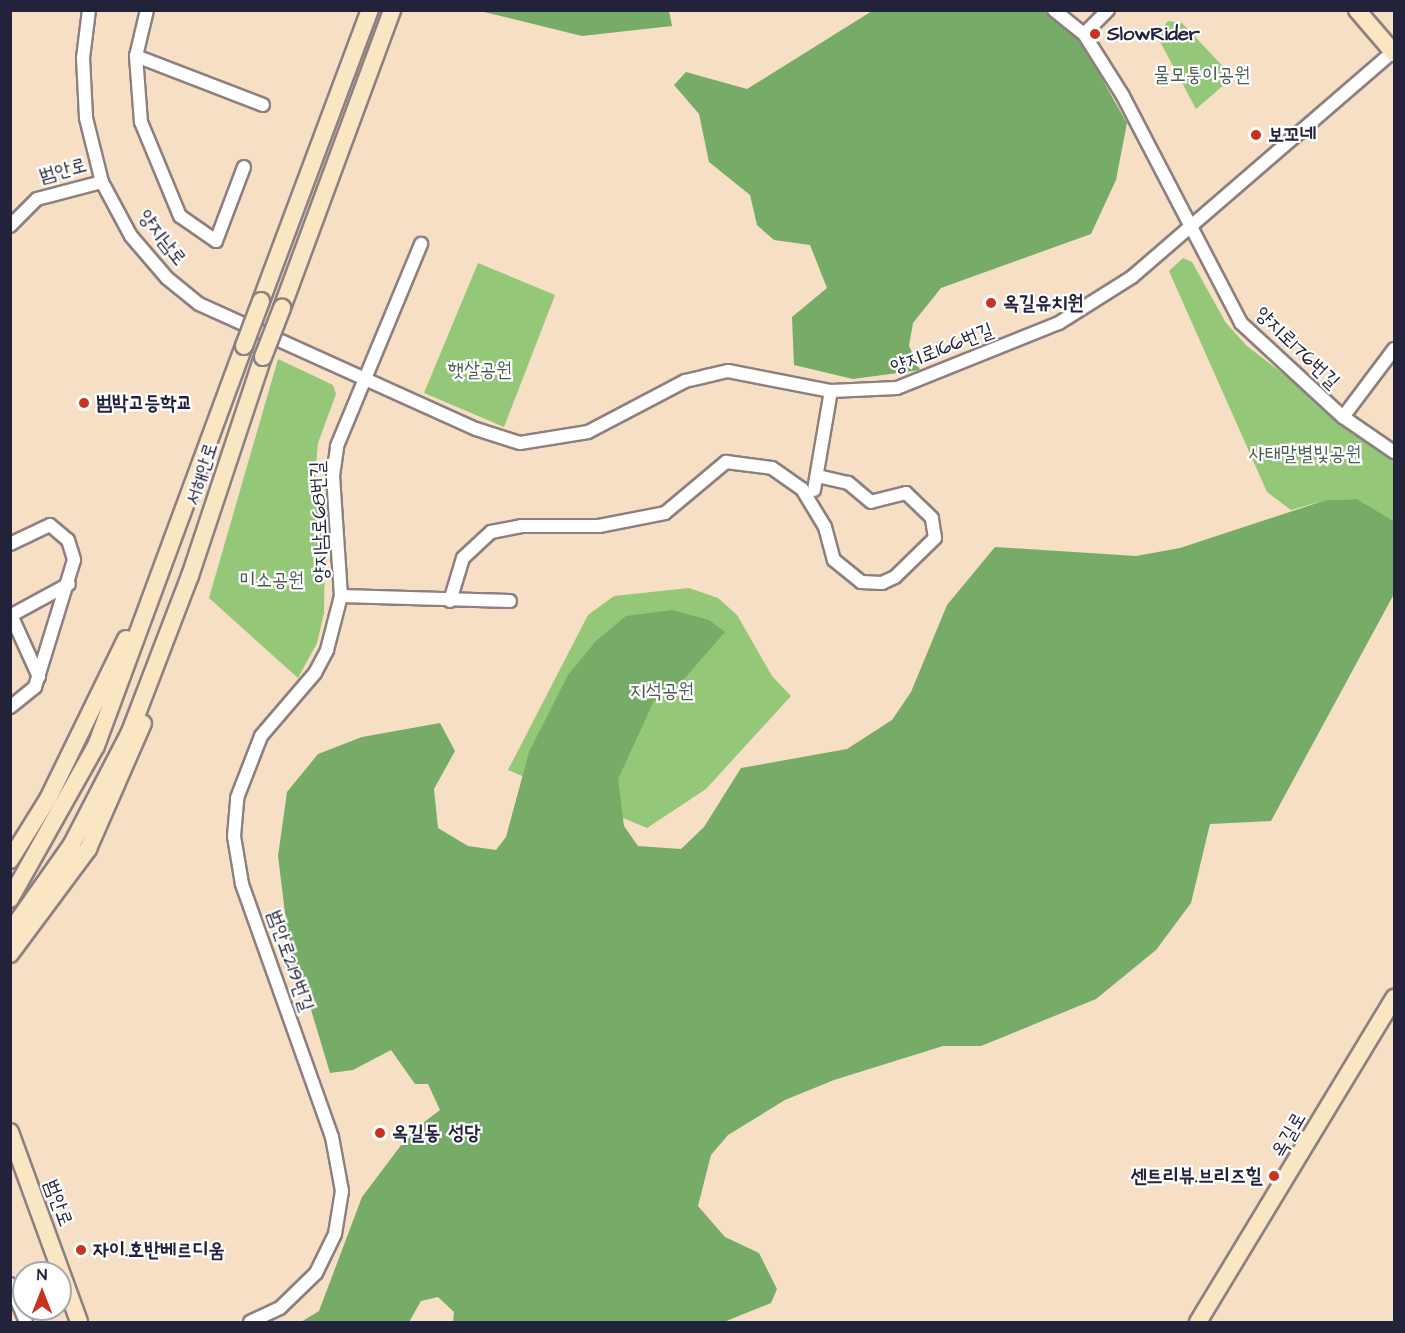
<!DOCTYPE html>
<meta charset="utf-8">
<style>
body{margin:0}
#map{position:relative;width:1405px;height:1333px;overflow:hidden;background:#f6dfc5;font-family:"Architects Daughter","Poor Story",sans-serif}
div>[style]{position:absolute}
.green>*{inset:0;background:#94c777}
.forest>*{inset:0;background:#77ac68}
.roads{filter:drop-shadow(2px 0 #8c8080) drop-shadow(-2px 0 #8c8080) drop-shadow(0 2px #8c8080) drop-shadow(0 -2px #8c8080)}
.street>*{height:12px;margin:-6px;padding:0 6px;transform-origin:6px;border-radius:6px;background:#fff}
.secondary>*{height:16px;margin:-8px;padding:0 8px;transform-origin:8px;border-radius:8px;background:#fbe6c4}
.bridges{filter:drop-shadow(2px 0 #8c8080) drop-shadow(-2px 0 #8c8080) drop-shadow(0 2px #8c8080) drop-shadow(0 -2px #8c8080)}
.secondary-bridge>*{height:16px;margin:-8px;padding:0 8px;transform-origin:8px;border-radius:8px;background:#fbe6c4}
.dots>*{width:16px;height:16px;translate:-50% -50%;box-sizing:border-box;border:3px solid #fff;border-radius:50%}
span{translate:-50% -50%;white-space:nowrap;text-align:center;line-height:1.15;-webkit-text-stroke:4.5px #fff;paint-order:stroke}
.poi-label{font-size:20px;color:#22223b;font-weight:700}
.left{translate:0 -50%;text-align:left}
.right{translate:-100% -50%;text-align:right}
.park-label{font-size:20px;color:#4a5c50}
.street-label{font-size:20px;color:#22223b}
.frame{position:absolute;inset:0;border:12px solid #22223b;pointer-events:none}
.north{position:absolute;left:12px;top:1261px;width:60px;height:60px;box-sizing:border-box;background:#fff;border:2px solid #a7a7b1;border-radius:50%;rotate:0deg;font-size:16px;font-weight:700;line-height:24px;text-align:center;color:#22223b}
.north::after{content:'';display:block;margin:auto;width:21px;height:27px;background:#c8321e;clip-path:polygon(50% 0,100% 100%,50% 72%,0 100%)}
</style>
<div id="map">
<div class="green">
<i style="clip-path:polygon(1168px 21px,1182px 23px,1233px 77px,1196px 109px,1157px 36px)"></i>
<i style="clip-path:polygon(1183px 258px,1192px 262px,1226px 323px,1247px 346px,1394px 459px,1394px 521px,1357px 499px,1326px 500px,1291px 510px,1267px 492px,1169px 271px)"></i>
<i style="clip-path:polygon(478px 263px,555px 295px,504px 427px,424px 393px)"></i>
<i style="clip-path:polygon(278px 359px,333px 385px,336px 394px,318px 443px,315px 477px,325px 535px,324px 613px,317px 643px,298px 678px,209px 598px)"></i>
<i style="clip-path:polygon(689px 588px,718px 598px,737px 615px,772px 676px,791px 696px,706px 789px,647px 828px,508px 770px,588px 615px,614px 596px)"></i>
</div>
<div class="forest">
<i style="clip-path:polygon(480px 11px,669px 11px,672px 26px,582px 36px)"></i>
<i style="clip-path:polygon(872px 11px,1045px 12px,1081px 42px,1127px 123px,1116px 180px,1091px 234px,941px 288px,913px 323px,909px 346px,920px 370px,853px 379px,794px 365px,792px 317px,827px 288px,810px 245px,774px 240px,757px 225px,750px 195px,709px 162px,699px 114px,674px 85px,686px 72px,747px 89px)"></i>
<i style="clip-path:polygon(1357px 499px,1394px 521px,1394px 594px,1271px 821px,1210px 824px,1191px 903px,1156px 950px,1096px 999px,981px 1046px,943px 1046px,834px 1080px,785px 1100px,728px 1135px,711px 1155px,698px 1206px,725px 1237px,759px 1253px,777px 1289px,771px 1303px,724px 1322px,453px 1322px,454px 1312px,438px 1297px,421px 1301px,409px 1322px,301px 1322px,319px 1311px,362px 1197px,411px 1132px,440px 1110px,428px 1084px,415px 1084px,391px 1050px,353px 1070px,330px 1073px,306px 993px,292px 970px,278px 856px,287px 792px,318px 754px,362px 737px,440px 723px,455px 751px,434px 789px,438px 828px,468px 846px,496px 850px,506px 837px,529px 752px,568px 675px,596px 641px,626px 616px,672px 610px,709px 620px,725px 632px,685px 678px,654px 701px,618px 779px,624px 826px,638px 846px,681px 849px,704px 827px,741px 768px,847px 749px,892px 720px,911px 692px,947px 605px,995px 547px,1136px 556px,1180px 548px,1326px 500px)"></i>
</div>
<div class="roads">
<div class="street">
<i style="left:89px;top:10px;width:48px;rotate:97.1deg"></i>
<i style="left:83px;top:58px;width:60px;rotate:87.1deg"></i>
<i style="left:86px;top:118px;width:66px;rotate:76deg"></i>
<i style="left:102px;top:182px;width:61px;rotate:61.8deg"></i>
<i style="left:131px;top:236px;width:55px;rotate:49.4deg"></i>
<i style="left:167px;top:278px;width:41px;rotate:39.1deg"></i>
<i style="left:199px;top:304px;width:304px;rotate:24.3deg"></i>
<i style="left:476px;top:429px;width:46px;rotate:17.7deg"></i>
<i style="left:520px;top:443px;width:69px;rotate:-9.2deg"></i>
<i style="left:588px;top:432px;width:110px;rotate:-27.7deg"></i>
<i style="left:685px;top:381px;width:44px;rotate:-13.1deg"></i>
<i style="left:728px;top:371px;width:105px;rotate:11deg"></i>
<i style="left:831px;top:391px;width:66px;rotate:-2.6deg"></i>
<i style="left:897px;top:388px;width:175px;rotate:-21.9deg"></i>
<i style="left:1059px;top:323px;width:86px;rotate:-32.2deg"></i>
<i style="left:1132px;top:277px;width:345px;rotate:-40.8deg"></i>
<i style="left:147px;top:10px;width:47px;rotate:103.4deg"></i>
<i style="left:136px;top:56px;width:66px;rotate:85.7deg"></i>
<i style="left:141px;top:122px;width:102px;rotate:67.5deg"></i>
<i style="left:180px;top:216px;width:44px;rotate:34.8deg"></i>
<i style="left:216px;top:241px;width:79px;rotate:-69.3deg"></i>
<i style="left:1054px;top:10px;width:38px;rotate:39deg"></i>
<i style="left:1084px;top:34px;width:73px;rotate:57.8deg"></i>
<i style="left:1123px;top:96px;width:256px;rotate:62.5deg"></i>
<i style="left:1241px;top:323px;width:139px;rotate:42.7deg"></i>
<i style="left:1343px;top:417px;width:62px;rotate:34.5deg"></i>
<i style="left:1084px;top:34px;width:34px;rotate:-45deg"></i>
<i style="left:136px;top:56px;width:136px;rotate:21.1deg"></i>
<i style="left:10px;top:226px;width:38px;rotate:-45deg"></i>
<i style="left:37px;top:199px;width:67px;rotate:-14.7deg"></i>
<i style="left:1343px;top:417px;width:85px;rotate:-53.1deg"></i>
<i style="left:814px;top:490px;width:100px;rotate:-80.3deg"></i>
<i style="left:10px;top:544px;width:44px;rotate:-25.4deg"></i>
<i style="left:50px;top:525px;width:23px;rotate:40deg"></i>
<i style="left:68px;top:540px;width:21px;rotate:73deg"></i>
<i style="left:74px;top:560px;width:133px;rotate:107.1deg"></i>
<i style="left:35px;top:687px;width:32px;rotate:141deg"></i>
<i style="left:341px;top:596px;width:169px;rotate:1.7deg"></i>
<i style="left:450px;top:601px;width:45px;rotate:-73.2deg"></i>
<i style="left:463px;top:558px;width:38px;rotate:-43deg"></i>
<i style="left:491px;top:532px;width:31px;rotate:-11deg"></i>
<i style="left:521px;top:526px;width:78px"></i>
<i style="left:599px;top:526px;width:67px;rotate:-11.1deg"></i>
<i style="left:665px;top:513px;width:80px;rotate:-39.9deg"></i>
<i style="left:726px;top:462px;width:46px;rotate:7.4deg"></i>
<i style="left:772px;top:468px;width:37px;rotate:35deg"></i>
<i style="left:802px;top:489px;width:44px;rotate:58.8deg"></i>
<i style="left:825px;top:527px;width:34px;rotate:75deg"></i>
<i style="left:834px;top:560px;width:35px;rotate:39deg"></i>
<i style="left:861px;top:582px;width:21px;rotate:3deg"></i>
<i style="left:882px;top:583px;width:14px;rotate:-25deg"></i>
<i style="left:895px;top:577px;width:56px;rotate:-44.3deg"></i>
<i style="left:935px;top:538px;width:20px;rotate:-99deg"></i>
<i style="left:932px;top:518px;width:36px;rotate:-136deg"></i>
<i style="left:906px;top:493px;width:36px;rotate:166deg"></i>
<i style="left:871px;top:502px;width:30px;rotate:-140deg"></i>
<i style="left:848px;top:483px;width:32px;rotate:-167deg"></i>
<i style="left:11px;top:615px;width:68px;rotate:65.7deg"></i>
<i style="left:10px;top:616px;width:67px;rotate:-28.5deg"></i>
<i style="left:10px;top:1284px;width:41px;rotate:67.2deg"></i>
<i style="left:250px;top:1322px;width:33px;rotate:-25deg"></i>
<i style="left:280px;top:1308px;width:50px;rotate:-44.2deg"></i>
<i style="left:316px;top:1273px;width:43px;rotate:-64deg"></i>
<i style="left:335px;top:1234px;width:44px;rotate:-80.8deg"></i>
<i style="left:342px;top:1191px;width:55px;rotate:-100.5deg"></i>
<i style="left:332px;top:1137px;width:269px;rotate:-109.6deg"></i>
<i style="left:242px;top:884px;width:49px;rotate:-99.5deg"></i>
<i style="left:234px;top:836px;width:38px;rotate:-85deg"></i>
<i style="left:237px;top:798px;width:66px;rotate:-68.8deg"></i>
<i style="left:261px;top:736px;width:83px;rotate:-49.4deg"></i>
<i style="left:315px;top:673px;width:26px;rotate:-62deg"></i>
<i style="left:327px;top:650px;width:56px;rotate:-75.5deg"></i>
<i style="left:341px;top:596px;width:120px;rotate:-93.8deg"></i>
<i style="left:333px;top:476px;width:30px;rotate:-82deg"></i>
<i style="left:337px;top:446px;width:219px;rotate:-67.4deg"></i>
</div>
<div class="secondary">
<i style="left:1357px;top:10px;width:57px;rotate:49.3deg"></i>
<i style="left:261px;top:301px;width:311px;rotate:-69.5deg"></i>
<i style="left:282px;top:308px;width:318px;rotate:-69.7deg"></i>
<i style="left:10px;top:860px;width:72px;rotate:-58.1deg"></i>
<i style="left:48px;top:799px;width:178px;rotate:-64deg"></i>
<i style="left:10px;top:899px;width:176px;rotate:-60.7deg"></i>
<i style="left:96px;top:746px;width:427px;rotate:-69.7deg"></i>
<i style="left:10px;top:932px;width:108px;rotate:-54.8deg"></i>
<i style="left:72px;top:844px;width:126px;rotate:-62.6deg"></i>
<i style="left:130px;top:732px;width:167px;rotate:-69deg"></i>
<i style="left:190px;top:576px;width:231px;rotate:-71.6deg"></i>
<i style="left:10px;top:954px;width:131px;rotate:-53.4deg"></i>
<i style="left:88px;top:849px;width:137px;rotate:-66.4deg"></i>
<i style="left:10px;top:1132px;width:202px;rotate:70deg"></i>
<i style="left:1198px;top:1322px;width:379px;rotate:-58.8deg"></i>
</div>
</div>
<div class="bridges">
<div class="secondary-bridge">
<i style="left:244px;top:346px;width:48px;rotate:-69.3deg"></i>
<i style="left:263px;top:357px;width:53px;rotate:-68.8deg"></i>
</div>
</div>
<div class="dots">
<i style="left:1095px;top:34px;background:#c8321e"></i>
<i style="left:1256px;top:135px;background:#c8321e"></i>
<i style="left:991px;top:303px;background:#c8321e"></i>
<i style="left:84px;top:403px;background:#c8321e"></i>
<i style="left:380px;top:1133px;background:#c8321e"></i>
<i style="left:1274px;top:1176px;background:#c8321e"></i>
<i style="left:81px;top:1250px;background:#c8321e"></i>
</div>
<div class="poi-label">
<span class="left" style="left:1107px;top:34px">SlowRider</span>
<span class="left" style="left:1268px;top:135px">보꼬네</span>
<span class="left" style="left:1003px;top:303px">옥길유치원</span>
<span class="left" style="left:96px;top:403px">범박고등학교</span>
<span class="left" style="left:392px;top:1133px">옥길동 성당</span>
<span class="right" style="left:1262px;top:1176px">센트리뷰.브리즈힐</span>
<span class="left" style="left:93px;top:1250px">자이.호반베르디움</span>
</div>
<div class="park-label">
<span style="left:1202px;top:75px">물모퉁이공원</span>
<span style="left:480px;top:370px">햇살공원</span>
<span style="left:1305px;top:454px">사태말별빛공원</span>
<span style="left:272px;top:580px">미소공원</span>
<span style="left:662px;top:691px">지석공원</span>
</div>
<div class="street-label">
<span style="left:63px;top:171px;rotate:-15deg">범안로</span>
<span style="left:162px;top:238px;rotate:52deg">양지남로</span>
<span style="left:1297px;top:348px;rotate:44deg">양지로176번길</span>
<span style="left:942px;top:349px;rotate:-21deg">양지로166번길</span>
<span style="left:202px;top:474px;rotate:-72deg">서해안로</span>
<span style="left:320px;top:522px;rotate:-92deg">양지남로68번길</span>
<span style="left:290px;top:961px;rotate:71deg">범안로219번길</span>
<span style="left:1289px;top:1135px;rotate:-60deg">옥길로</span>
<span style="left:58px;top:1203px;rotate:70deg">범안로</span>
</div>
<div class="frame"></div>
<div class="north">N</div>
</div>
